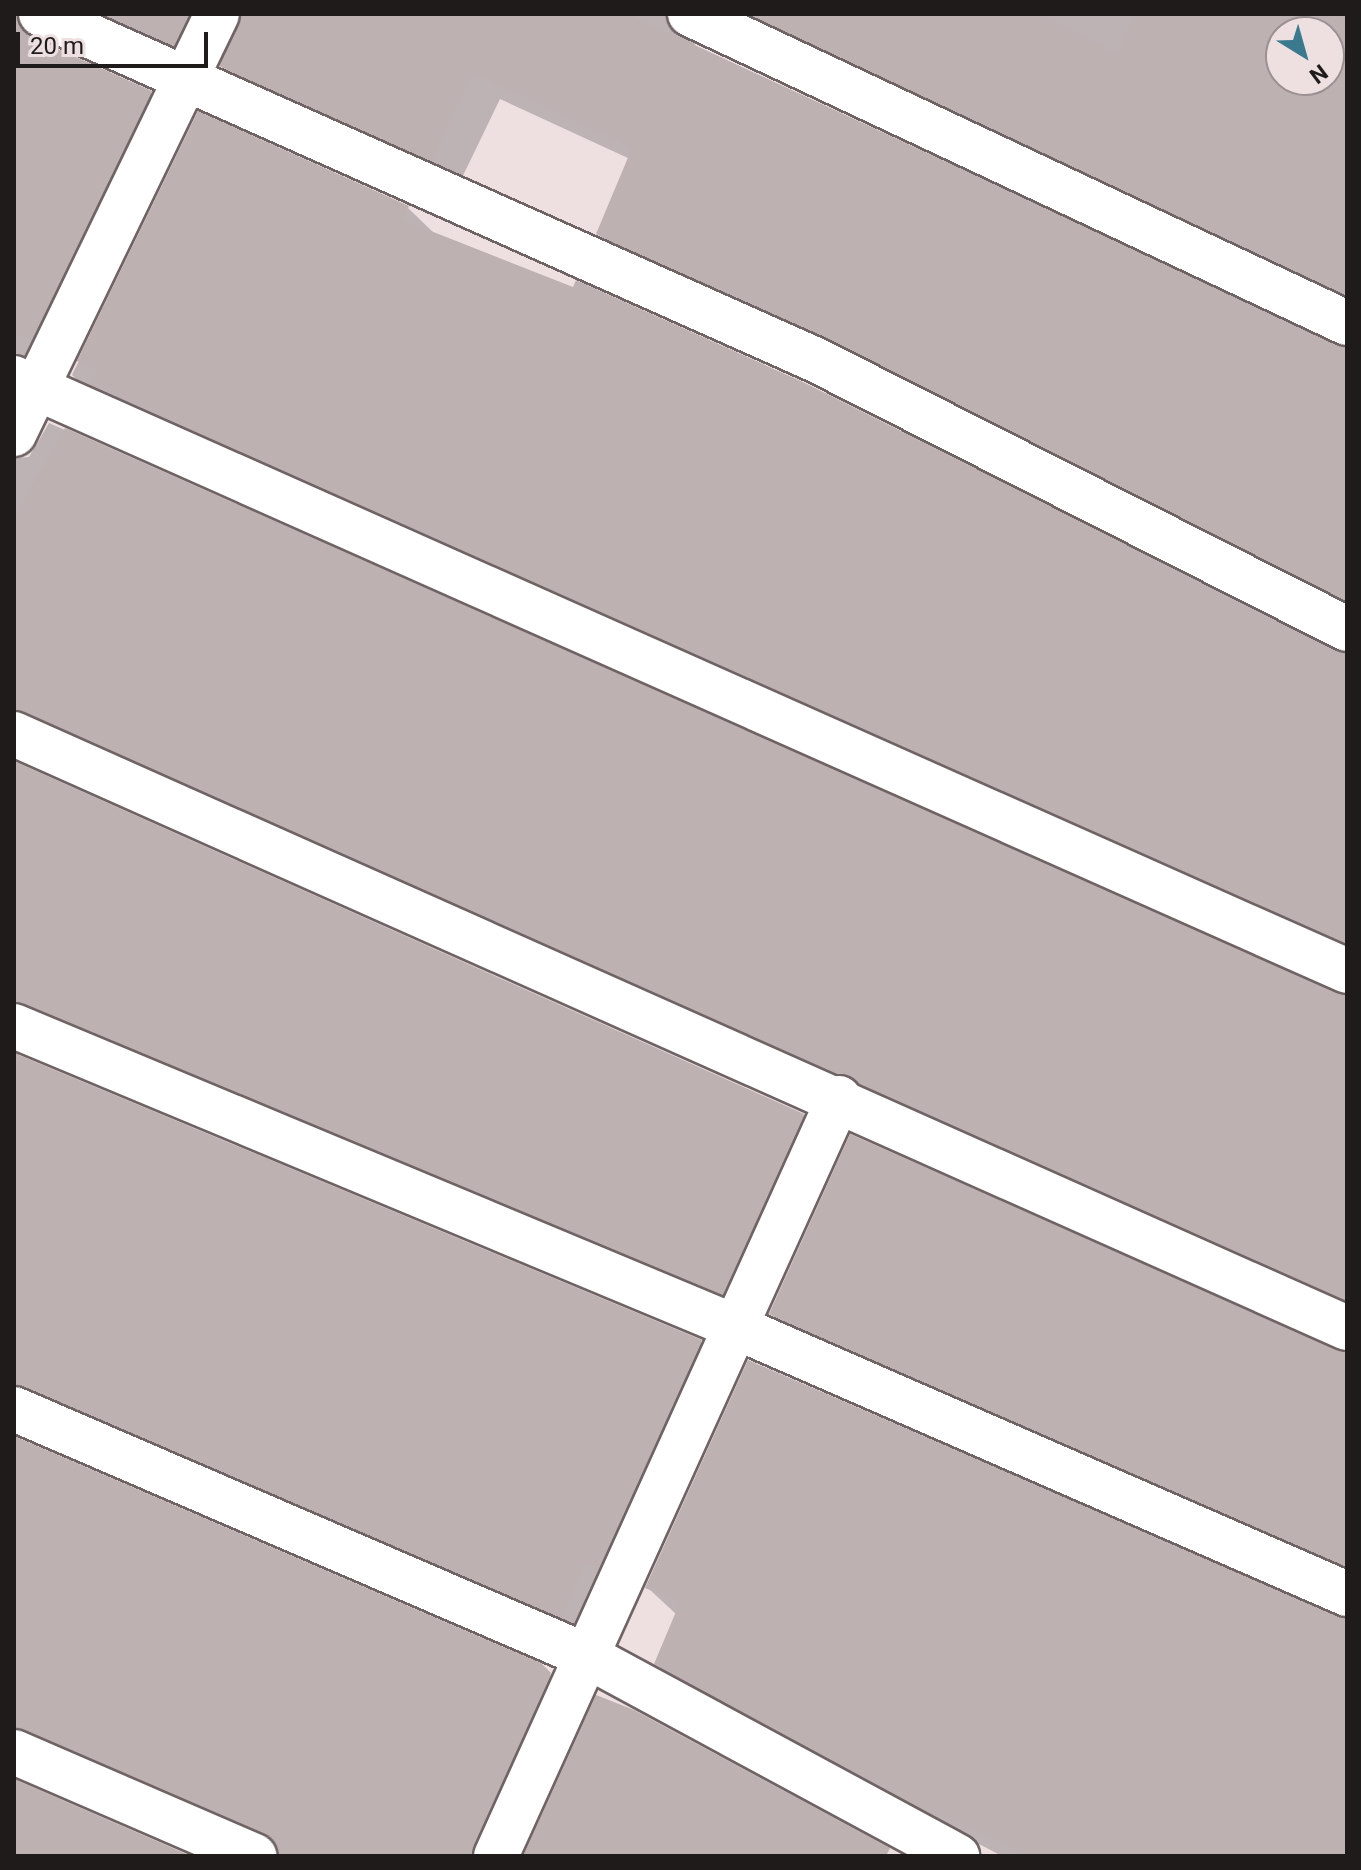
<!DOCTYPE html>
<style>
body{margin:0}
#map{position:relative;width:1361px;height:1870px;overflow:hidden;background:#eee0e1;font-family:Roboto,sans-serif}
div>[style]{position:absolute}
.shadow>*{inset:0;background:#0003}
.building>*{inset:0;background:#beb1b2}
.roads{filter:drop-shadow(2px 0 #6f6364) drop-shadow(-2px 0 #6f6364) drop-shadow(0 2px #6f6364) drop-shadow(0 -2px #6f6364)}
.minor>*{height:44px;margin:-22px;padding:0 22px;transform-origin:22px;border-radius:22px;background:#fff}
span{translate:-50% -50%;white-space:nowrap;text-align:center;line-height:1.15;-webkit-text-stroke:6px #eee0e1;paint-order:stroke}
.frame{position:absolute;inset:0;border:16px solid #1f1b1b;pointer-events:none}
.north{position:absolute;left:1265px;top:16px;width:80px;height:80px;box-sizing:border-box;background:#eee0e1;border:2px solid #9b9192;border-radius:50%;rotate:143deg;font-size:22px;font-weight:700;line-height:32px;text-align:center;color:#1f1b1b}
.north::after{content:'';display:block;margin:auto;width:28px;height:36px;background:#3b798f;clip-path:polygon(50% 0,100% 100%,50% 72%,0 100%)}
.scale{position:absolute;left:16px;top:32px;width:192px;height:36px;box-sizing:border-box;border:4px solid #1f1b1b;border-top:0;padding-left:10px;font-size:24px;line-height:28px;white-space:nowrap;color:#1f1b1b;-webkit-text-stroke:6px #eee0e1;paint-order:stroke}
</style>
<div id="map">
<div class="shadow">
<i style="clip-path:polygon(evenodd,14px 14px,1347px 14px,1347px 308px,693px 32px,695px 46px,1347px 347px,1347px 613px,625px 261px,598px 234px,630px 159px,500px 99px,458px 186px,249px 93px,222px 66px,243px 16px,222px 29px,201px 72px,45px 31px,43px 44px,151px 93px,178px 120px,18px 458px,29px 457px,49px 423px,1347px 995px,1347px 1318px,27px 740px,15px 764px,803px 1115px,830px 1142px,750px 1320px,17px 1045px,19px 1057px,701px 1342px,728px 1369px,588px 1643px,17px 1428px,19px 1441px,550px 1675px,577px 1702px,507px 1856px,276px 1856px,53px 1755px,17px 1771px,19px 1783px,186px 1856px,14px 1856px,14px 14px,1281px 32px,1329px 32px,1329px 80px,1281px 80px,1281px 32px)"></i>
<i style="clip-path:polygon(199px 114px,408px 208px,436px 235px,1347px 653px,1347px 957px,99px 402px,72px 375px)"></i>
<i style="clip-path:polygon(771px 1314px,1347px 1352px,1347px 1580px,798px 1341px)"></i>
<i style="clip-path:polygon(647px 1587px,1347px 1620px,1347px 1856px,1002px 1856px,683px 1690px,656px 1663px,677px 1615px)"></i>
</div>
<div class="building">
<i style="clip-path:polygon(14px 14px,31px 37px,152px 91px,32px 340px,14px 332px)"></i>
<i style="clip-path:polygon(102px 14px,189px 14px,174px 46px)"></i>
<i style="clip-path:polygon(242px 14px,628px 14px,1347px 348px,1347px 601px,827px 338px,596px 234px,632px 148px,473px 73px,431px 161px,219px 66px)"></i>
<i style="clip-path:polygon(evenodd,764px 14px,1038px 14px,1117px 54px,1135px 14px,1347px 14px,1347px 295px,761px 20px,764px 14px,1281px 32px,1329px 32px,1329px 80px,1281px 80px,1281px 32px)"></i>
<i style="clip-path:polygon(198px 111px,409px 206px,403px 220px,573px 287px,576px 280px,805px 383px,1347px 654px,1347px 944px,90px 384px,97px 371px,77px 361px)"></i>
<i style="clip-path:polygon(65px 428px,1347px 996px,1347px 1301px,14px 709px,14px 518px)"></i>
<i style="clip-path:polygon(14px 761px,804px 1114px,723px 1294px,14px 1002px)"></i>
<i style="clip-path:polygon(14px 1053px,702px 1340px,599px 1568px,585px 1563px,561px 1618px,14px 1384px)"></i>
<i style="clip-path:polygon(850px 1134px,1347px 1353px,1347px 1567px,769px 1314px)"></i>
<i style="clip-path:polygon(748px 1360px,1347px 1619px,1347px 1856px,1030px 1856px,914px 1804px,654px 1664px,680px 1602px,645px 1588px)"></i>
<i style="clip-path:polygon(14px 1436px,541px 1663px,551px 1673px,471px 1856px,279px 1856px,264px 1833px,14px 1727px)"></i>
<i style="clip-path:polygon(596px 1695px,634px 1710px,890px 1848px,886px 1856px,523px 1856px)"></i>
<i style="clip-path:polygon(14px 1779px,191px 1856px,14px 1856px)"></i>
</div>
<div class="roads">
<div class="minor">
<i style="left:41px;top:14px;width:849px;rotate:24.06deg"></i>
<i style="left:816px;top:360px;width:595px;rotate:26.87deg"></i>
<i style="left:690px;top:14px;width:726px;rotate:25.19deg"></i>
<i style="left:14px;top:378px;width:1459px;rotate:23.98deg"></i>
<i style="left:14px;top:434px;width:466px;rotate:-64.2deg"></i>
<i style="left:14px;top:734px;width:1459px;rotate:24.02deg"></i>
<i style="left:14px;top:1026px;width:784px;rotate:22.64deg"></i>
<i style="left:738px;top:1328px;width:665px;rotate:23.59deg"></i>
<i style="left:14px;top:1409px;width:624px;rotate:23.32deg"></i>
<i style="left:587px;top:1656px;width:421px;rotate:28.4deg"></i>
<i style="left:14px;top:1752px;width:262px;rotate:23.4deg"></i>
<i style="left:496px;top:1856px;width:832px;rotate:-65.65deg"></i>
</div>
</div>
<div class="frame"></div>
<div class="north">N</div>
<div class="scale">20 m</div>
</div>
